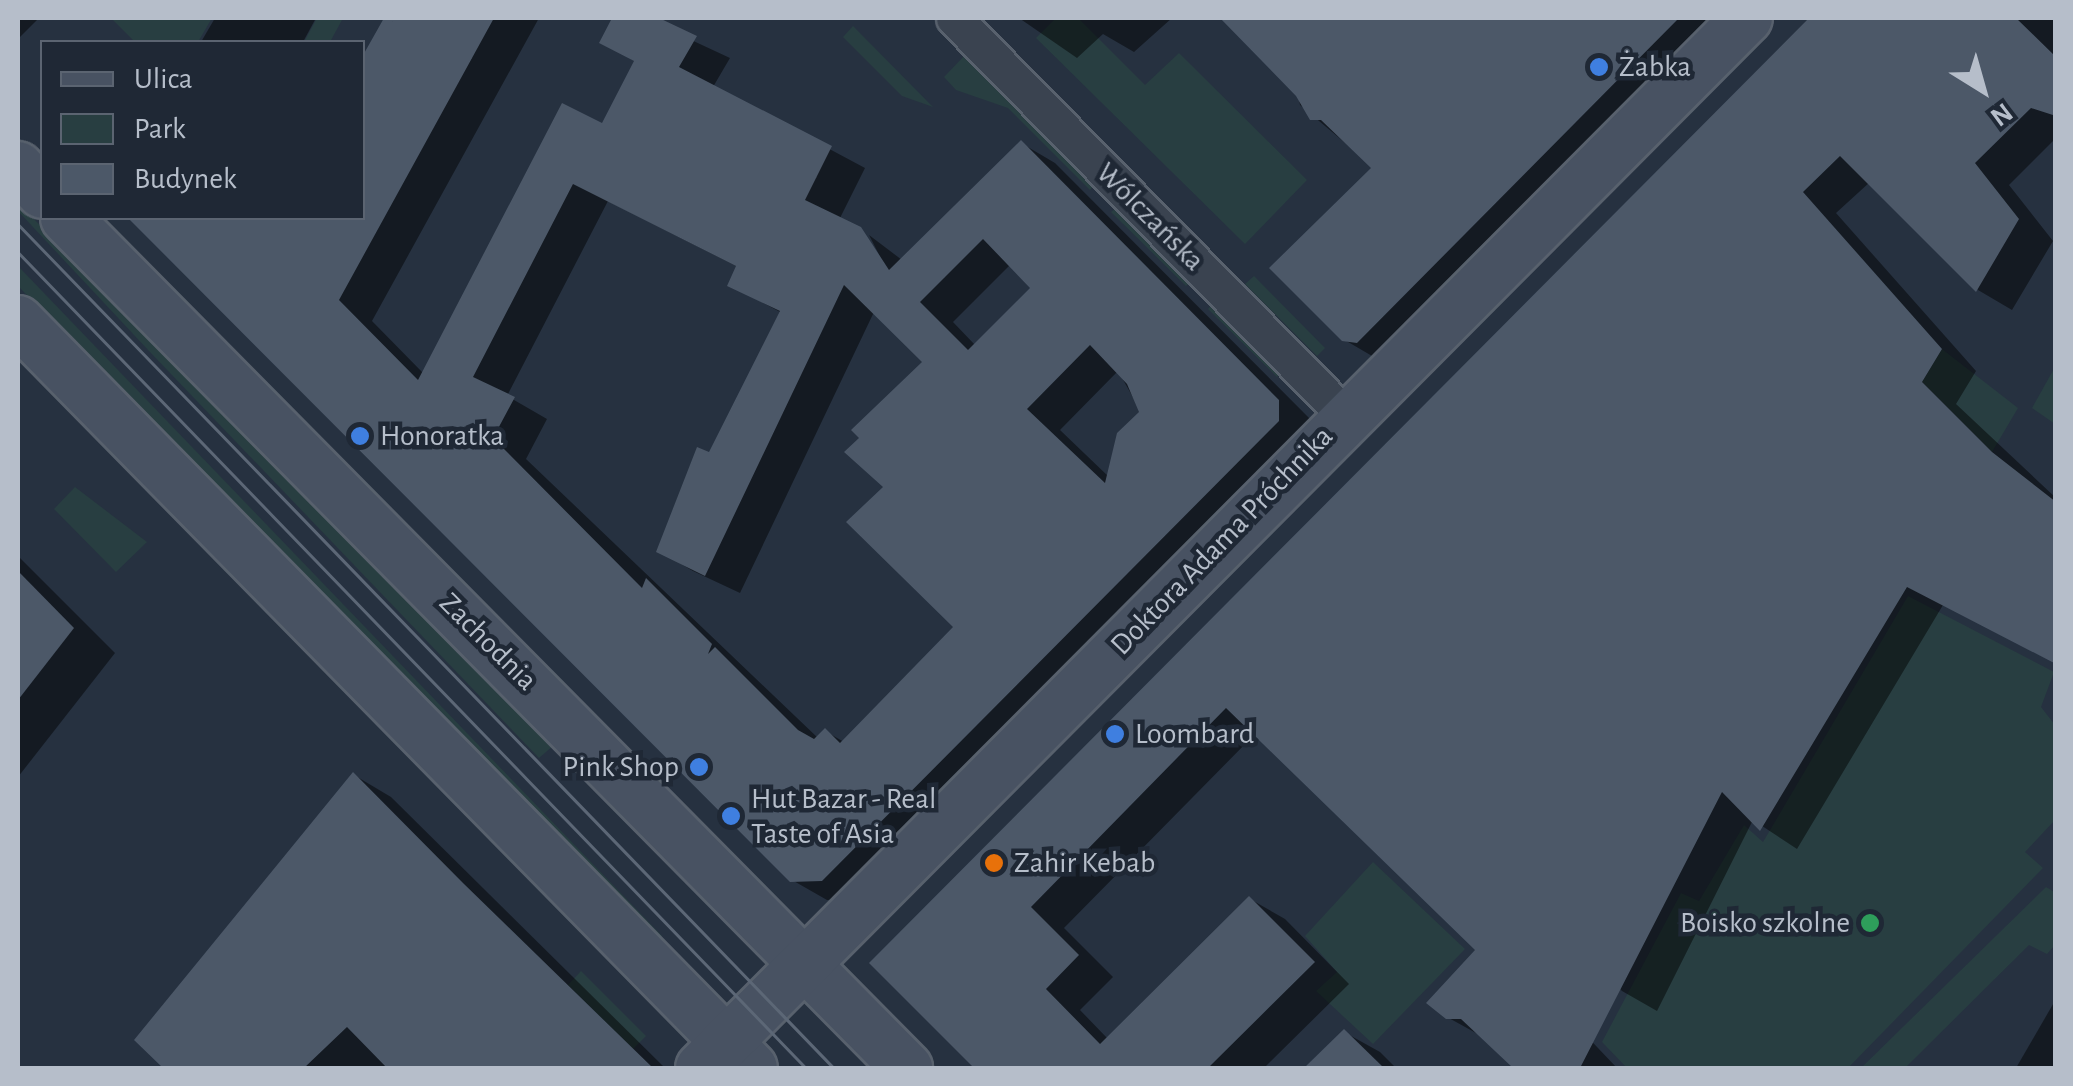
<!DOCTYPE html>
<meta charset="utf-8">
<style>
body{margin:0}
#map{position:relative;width:2073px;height:1086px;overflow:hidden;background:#263140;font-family:"Alegreya Sans",sans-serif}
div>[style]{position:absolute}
.green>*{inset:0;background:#283e41}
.shadow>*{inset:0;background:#0007}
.building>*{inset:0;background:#4c5868}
.roads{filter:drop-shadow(2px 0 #58616d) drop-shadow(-2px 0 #58616d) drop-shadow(0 2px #58616d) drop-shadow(0 -2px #58616d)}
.street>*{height:35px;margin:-17.5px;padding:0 17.5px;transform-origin:17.5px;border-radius:17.5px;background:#3a4350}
.secondary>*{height:50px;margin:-25px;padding:0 25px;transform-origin:25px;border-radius:25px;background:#485262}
.tram>*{height:2.5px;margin:-1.25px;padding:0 1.25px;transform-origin:1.25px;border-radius:1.25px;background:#5c6776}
.dots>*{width:28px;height:28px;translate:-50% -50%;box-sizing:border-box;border:5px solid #1f2835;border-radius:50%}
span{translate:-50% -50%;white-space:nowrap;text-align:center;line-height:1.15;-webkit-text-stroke:9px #1f2835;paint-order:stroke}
.poi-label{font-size:30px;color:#b6beca}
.left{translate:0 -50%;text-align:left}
.right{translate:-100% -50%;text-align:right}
.street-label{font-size:30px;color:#b6beca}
.frame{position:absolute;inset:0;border:20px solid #b6beca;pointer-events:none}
.legend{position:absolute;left:40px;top:40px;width:325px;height:180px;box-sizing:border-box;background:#1f2835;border:2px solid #5b6471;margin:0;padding:12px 18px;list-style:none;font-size:30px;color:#b6beca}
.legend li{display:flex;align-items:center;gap:20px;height:50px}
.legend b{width:50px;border:2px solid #5b6471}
.north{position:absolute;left:1933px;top:40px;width:100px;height:100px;-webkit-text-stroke:8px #1f2835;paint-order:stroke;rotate:143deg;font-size:28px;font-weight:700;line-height:40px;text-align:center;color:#b6beca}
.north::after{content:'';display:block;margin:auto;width:35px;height:45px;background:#b6beca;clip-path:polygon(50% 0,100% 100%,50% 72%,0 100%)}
</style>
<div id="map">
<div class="green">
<i style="clip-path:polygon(111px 18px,212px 18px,198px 42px,135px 42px)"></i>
<i style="clip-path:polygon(317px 18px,342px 20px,330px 42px,304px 42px)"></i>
<i style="clip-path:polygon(1056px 18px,1078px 18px,1145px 85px,1179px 53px,1307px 180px,1245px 244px,1036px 38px)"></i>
<i style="clip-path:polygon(853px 26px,933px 107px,902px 96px,843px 37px)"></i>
<i style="clip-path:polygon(966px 54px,1095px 184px,1090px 190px,1008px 108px,956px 90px,944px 77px)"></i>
<i style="clip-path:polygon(18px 203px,552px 744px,553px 746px,539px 758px,149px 351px,18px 211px)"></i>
<i style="clip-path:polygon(1117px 207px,1191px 282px,1186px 286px,1111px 212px)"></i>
<i style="clip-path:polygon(18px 266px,662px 936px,657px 942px,18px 286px)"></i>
<i style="clip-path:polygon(1254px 276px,1325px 348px,1317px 356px,1245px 284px)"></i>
<i style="clip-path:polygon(1213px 303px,1283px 371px,1277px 377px,1208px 309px)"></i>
<i style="clip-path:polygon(1942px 349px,2018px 408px,1992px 452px,1922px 382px)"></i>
<i style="clip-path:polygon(2055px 367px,2055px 424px,2032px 408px)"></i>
<i style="clip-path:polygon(75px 487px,147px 542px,116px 572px,54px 509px)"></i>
<i style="clip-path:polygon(1908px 596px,2054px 672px,2041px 707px,2055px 725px,2055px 820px,2025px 852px,2043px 868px,1848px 1068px,1627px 1068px,1602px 1042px,1681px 893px,1699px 901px,1744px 825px,1763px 842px)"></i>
<i style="clip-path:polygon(1373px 862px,1465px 949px,1373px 1044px,1316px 991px,1337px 972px,1305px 936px)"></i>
<i style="clip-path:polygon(2046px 887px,2056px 893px,2055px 945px,2047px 954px,2029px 945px,1905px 1068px,1861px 1068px)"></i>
<i style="clip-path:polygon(581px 971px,646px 1036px,633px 1049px,568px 985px)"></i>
</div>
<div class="shadow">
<i style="clip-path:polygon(18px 18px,39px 18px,18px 39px)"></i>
<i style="clip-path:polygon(215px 18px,316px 18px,303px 42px,201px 42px)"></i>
<i style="clip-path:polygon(evenodd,386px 18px,539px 18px,372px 321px,424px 374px,603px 127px,636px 62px,602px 42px,615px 18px,644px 18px,730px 58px,713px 87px,865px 168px,839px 220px,893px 282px,869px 235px,902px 260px,1021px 143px,1055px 163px,1313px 422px,857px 899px,827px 900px,792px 880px,131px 218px,268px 218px,275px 224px,279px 218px,362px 218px,362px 62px,386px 18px,608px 201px,738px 267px,730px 285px,782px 313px,659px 551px,693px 571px,740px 593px,874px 312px,925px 362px,886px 487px,957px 627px,844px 742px,825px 731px,818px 738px,526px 459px,547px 419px,507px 396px,608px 201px,386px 18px,1011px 264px,1033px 288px,976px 346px,953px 322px,1011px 264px,386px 18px,1118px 371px,1142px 413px,1109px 477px,1060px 430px,1118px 371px)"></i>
<i style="clip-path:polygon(1019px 18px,1172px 18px,1134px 52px,1103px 34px,1077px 58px)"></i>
<i style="clip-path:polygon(1235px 18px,1741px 18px,1384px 363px,1343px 339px,1375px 168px,1300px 105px,1298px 94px,1241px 35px)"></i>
<i style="clip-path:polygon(1812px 18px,2056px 18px,2056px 138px,2009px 185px,2053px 241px,2012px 310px,1978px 290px,1870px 182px,1836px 213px,1976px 371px,1956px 404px,2056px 498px,2056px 663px,1943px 605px,1797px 849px,1753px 820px,1657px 1011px,1622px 991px,1562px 930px,1522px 968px,1617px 1068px,1516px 1068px,1485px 1038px,1447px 1017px,1479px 950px,1255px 734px,1064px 928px,1113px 977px,1080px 1010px,1108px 1039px,1250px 899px,1285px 919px,1349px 984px,1264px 1068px,977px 1068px,872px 963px)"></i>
<i style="clip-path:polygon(18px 556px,115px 653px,18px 777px)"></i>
<i style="clip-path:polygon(354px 775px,391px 797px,665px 1068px,165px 1068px,137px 1040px)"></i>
<i style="clip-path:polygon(2056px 999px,2056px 1068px,2016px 1068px)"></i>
<i style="clip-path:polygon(1344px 1032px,1380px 1052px,1396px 1068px,1308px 1068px)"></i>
</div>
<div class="building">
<i style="clip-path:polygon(evenodd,384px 18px,494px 18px,339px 300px,418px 380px,562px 103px,602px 123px,634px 61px,599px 43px,612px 18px,659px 18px,697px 36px,679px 67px,832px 146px,805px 200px,861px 227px,889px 270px,1021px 140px,1279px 400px,1279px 421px,822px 881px,790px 882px,128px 218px,362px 218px,362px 57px,384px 18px,573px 184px,736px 266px,727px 286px,780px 311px,709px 452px,697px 447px,656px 552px,705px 576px,844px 285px,922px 362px,851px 430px,859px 438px,844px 452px,883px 487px,846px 522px,953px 627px,840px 743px,825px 728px,814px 739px,798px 730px,715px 647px,708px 654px,712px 644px,646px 578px,642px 588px,493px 438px,515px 397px,473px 377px,573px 184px,384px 18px,983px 239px,1030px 288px,968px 350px,920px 302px,983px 239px,384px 18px,1090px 345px,1127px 384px,1139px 412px,1117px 433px,1105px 483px,1027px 409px,1090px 345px)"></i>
<i style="clip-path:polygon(1220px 18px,1679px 18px,1357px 343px,1342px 341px,1269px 268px,1371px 168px,1321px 120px,1310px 120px,1296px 96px)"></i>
<i style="clip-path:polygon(1809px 18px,2016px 18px,2056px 57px,2056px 116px,2031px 108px,1975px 163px,2019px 219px,1976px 292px,1840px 156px,1803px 192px,1942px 349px,1922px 382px,1992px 452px,2056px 502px,2056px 664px,1907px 587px,1760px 831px,1722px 792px,1580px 1068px,1513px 1068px,1461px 1019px,1446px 1019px,1426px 1003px,1475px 950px,1226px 708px,1031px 907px,1079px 955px,1046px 989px,1100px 1044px,1249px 896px,1315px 962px,1208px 1068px,974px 1068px,869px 963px)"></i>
<i style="clip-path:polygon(18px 571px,74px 628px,18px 700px)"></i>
<i style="clip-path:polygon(353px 772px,463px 883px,653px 1068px,387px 1068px,347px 1027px,304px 1068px,163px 1068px,134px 1040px)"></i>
<i style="clip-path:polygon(1344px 1029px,1384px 1068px,1304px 1068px)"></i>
</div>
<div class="roads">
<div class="street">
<i style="left:954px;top:18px;width:559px;rotate:45.44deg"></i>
</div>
<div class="secondary">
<i style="left:18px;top:167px;width:35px;rotate:47deg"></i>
<i style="left:66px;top:218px;width:1196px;rotate:45.3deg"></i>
<i style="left:18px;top:321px;width:1047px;rotate:45.5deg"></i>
<i style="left:701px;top:1068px;width:1482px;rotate:-45.11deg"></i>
</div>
</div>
<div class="tram">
<i style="left:18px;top:224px;width:1174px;rotate:45.97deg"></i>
<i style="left:18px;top:252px;width:1134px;rotate:46deg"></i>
</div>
<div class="dots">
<i style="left:1599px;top:67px;background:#3f7fe0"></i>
<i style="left:360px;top:436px;background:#3f7fe0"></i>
<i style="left:1115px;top:734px;background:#3f7fe0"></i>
<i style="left:699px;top:767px;background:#3f7fe0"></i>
<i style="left:731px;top:816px;background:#3f7fe0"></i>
<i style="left:994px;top:863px;background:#e8710a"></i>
<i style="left:1870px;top:923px;background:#2e9e5b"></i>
</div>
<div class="poi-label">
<span class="left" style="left:1619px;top:67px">Żabka</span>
<span class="left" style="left:380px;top:436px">Honoratka</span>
<span class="left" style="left:1135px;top:734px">Loombard</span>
<span class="right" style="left:679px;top:767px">Pink Shop</span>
<span class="left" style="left:751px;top:816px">Hut Bazar - Real<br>Taste of Asia</span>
<span class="left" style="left:1014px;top:863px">Zahir Kebab</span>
<span class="right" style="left:1850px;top:923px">Boisko szkolne</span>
</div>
<div class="street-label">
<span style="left:1150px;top:217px;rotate:45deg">Wólczańska</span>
<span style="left:1222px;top:541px;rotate:-46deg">Doktora Adama Próchnika</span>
<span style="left:488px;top:642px;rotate:45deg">Zachodnia</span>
</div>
<div class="frame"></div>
<ul class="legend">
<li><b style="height:12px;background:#485262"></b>Ulica</li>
<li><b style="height:28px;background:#283e41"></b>Park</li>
<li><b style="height:28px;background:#4c5868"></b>Budynek</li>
</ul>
<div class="north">N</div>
</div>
